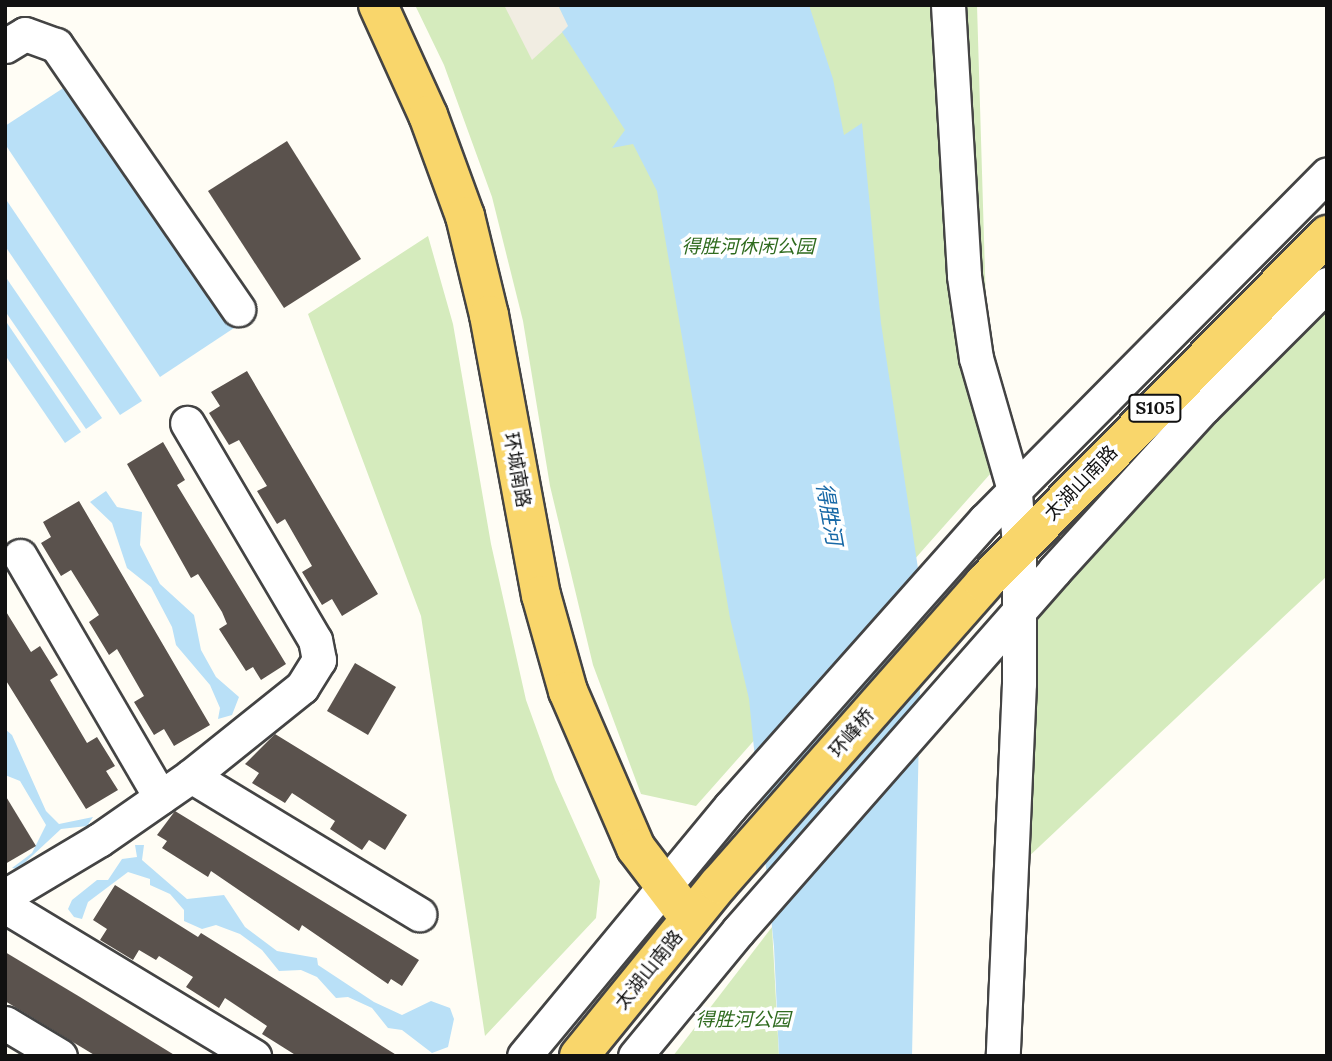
<!DOCTYPE html>
<meta charset="utf-8">
<style>
body{margin:0}
#map{position:relative;width:1332px;height:1061px;overflow:hidden;background:#fffdf5;font-family:Lora,"Noto Sans SC",serif}
div>[style]{position:absolute}
.green>*{inset:0;background:#d5ebbd}
.plaza>*{inset:0;background:#f1ede2}
.water>*{inset:0;background:#b9e0f7}
.building>*{inset:0;background:#5a524d}
.roads{filter:drop-shadow(2px 0 #444) drop-shadow(-2px 0 #444) drop-shadow(0 2px #444) drop-shadow(0 -2px #444)}
.minor>*{height:33px;margin:-16.5px;padding:0 16.5px;transform-origin:16.5px;border-radius:16.5px;background:#fff}
.major>*{height:38px;margin:-19px;padding:0 19px;transform-origin:19px;border-radius:19px;background:#f9d66b}
span{translate:-50% -50%;white-space:nowrap;text-align:center;line-height:1.15;-webkit-text-stroke:7px #fff;paint-order:stroke}
.shield-label span{padding:2px 5px;background:#fff;border:2px solid;border-radius:5px;-webkit-text-stroke-width:0}
.shield-label{font-size:18px;color:#111;font-weight:700}
.park-label{font-size:19px;color:#2f6b1f;font-style:italic}
.street-label{font-size:19px;color:#111}
.water-label{font-size:21px;color:#1768a6;font-style:italic}
.frame{position:absolute;inset:0;border:7px solid #111;pointer-events:none}
</style>
<div id="map">
<div class="green">
<i style="clip-path:polygon(415px 5px,977px 5px,991px 473px,696px 806px,641px 794px,593px 665px,550px 486px,523px 321px,492px 197px,444px 65px)"></i>
<i style="clip-path:polygon(428px 236px,453px 324px,491px 544px,526px 700px,555px 780px,600px 881px,596px 918px,485px 1036px,421px 616px,308px 314px)"></i>
<i style="clip-path:polygon(1327px 299px,1327px 576px,1024px 861px,1038px 579px)"></i>
<i style="clip-path:polygon(772px 927px,779px 1056px,673px 1056px)"></i>
</div>
<div class="plaza">
<i style="clip-path:polygon(504px 5px,558px 5px,569px 26px,532px 60px)"></i>
</div>
<div class="water">
<i style="clip-path:polygon(558px 5px,809px 5px,833px 79px,844px 135px,862px 123px,881px 323px,922px 595px,912px 1056px,779px 1056px,774px 947px,749px 699px,730px 618px,657px 191px,633px 144px,612px 148px,625px 130px,562px 32px,568px 26px)"></i>
<i style="clip-path:polygon(71px 83px,234px 328px,160px 377px,5px 144px,5px 126px)"></i>
<i style="clip-path:polygon(5px 198px,142px 401px,120px 415px,5px 246px)"></i>
<i style="clip-path:polygon(5px 276px,102px 418px,86px 429px,5px 311px)"></i>
<i style="clip-path:polygon(5px 320px,81px 432px,65px 443px,5px 355px)"></i>
<i style="clip-path:polygon(106px 491px,117px 507px,142px 512px,140px 545px,160px 584px,194px 615px,201px 650px,216px 677px,239px 697px,232px 715px,218px 719px,220px 708px,210px 685px,176px 645px,172px 627px,151px 587px,127px 568px,112px 523px,90px 502px)"></i>
<i style="clip-path:polygon(5px 729px,12px 735px,46px 811px,59px 824px,93px 817px,87px 826px,61px 829px,18px 869px,12px 868px,32px 853px,46px 825px,20px 781px,5px 775px)"></i>
<i style="clip-path:polygon(135px 845px,144px 845px,142px 860px,187px 899px,224px 895px,245px 927px,277px 951px,317px 958px,318px 965px,374px 1002px,402px 1015px,431px 1001px,450px 1008px,454px 1019px,448px 1047px,432px 1053px,402px 1030px,388px 1028px,372px 1008px,348px 997px,336px 998px,317px 977px,301px 970px,279px 971px,262px 950px,240px 934px,216px 925px,202px 929px,184px 921px,184px 910px,170px 894px,150px 885px,150px 879px,128px 872px,88px 902px,82px 919px,74px 917px,68px 909px,72px 900px,97px 880px,108px 880px,122px 859px,137px 857px)"></i>
</div>
<div class="building">
<i style="clip-path:polygon(287px 141px,361px 259px,284px 308px,208px 191px)"></i>
<i style="clip-path:polygon(247px 371px,378px 594px,342px 616px,332px 599px,322px 605px,302px 572px,312px 566px,285px 519px,277px 524px,257px 491px,267px 486px,239px 440px,229px 445px,209px 413px,220px 406px,211px 392px)"></i>
<i style="clip-path:polygon(163px 442px,185px 480px,177px 485px,286px 664px,261px 680px,253px 667px,246px 671px,219px 629px,227px 624px,222px 612px,198px 574px,191px 578px,127px 464px)"></i>
<i style="clip-path:polygon(79px 501px,210px 725px,174px 746px,164px 729px,154px 735px,134px 702px,144px 696px,117px 649px,109px 655px,89px 622px,99px 615px,71px 570px,61px 576px,41px 543px,51px 537px,43px 522px)"></i>
<i style="clip-path:polygon(5px 610px,31px 652px,40px 646px,58px 675px,50px 680px,87px 743px,97px 737px,115px 766px,106px 771px,118px 790px,86px 809px,5px 679px)"></i>
<i style="clip-path:polygon(355px 663px,396px 687px,368px 735px,327px 711px)"></i>
<i style="clip-path:polygon(275px 734px,407px 815px,385px 850px,369px 840px,362px 850px,330px 829px,335px 821px,292px 793px,285px 803px,252px 783px,259px 773px,245px 764px)"></i>
<i style="clip-path:polygon(5px 795px,36px 846px,5px 864px)"></i>
<i style="clip-path:polygon(175px 811px,419px 960px,402px 986px,391px 979px,388px 984px,302px 925px,299px 931px,211px 871px,208px 877px,162px 848px,167px 841px,157px 835px)"></i>
<i style="clip-path:polygon(115px 885px,198px 937px,201px 933px,398px 1056px,297px 1056px,262px 1034px,267px 1026px,225px 998px,219px 1008px,186px 987px,193px 977px,159px 956px,156px 960px,139px 950px,133px 960px,100px 940px,107px 929px,93px 920px)"></i>
<i style="clip-path:polygon(5px 952px,80px 997px,176px 1056px,96px 1056px,5px 1001px)"></i>
</div>
<div class="roads">
<div class="minor">
<i style="left:948px;top:5px;width:271px;rotate:86.6deg"></i>
<i style="left:964px;top:276px;width:83px;rotate:81.7deg"></i>
<i style="left:976px;top:358px;width:141px;rotate:73.9deg"></i>
<i style="left:1015px;top:493px;width:53px;rotate:85.7deg"></i>
<i style="left:1019px;top:546px;width:137px;rotate:90deg"></i>
<i style="left:1019px;top:683px;width:373px;rotate:92.5deg"></i>
<i style="left:5px;top:46px;width:23px;rotate:-31deg"></i>
<i style="left:25px;top:34px;width:33px;rotate:20deg"></i>
<i style="left:56px;top:45px;width:321px;rotate:55.4deg"></i>
<i style="left:20px;top:556px;width:279px;rotate:59.8deg"></i>
<i style="left:191px;top:776px;width:267px;rotate:31.2deg"></i>
<i style="left:5px;top:896px;width:109px;rotate:-30.8deg"></i>
<i style="left:99px;top:840px;width:112px;rotate:-34.8deg"></i>
<i style="left:191px;top:776px;width:142px;rotate:-38.7deg"></i>
<i style="left:302px;top:687px;width:32px;rotate:-58deg"></i>
<i style="left:319px;top:660px;width:20px;rotate:-101deg"></i>
<i style="left:315px;top:640px;width:252px;rotate:-120.5deg"></i>
<i style="left:5px;top:906px;width:291px;rotate:31.1deg"></i>
<i style="left:5px;top:1023px;width:64px;rotate:31deg"></i>
<i style="left:524px;top:1056px;width:323px;rotate:-50.4deg"></i>
<i style="left:730px;top:807px;width:384px;rotate:-48.4deg"></i>
<i style="left:985px;top:520px;width:486px;rotate:-45.3deg"></i>
<i style="left:635px;top:1056px;width:162px;rotate:-50.5deg"></i>
<i style="left:738px;top:931px;width:479px;rotate:-48.7deg"></i>
<i style="left:1054px;top:571px;width:222px;rotate:-47.6deg"></i>
<i style="left:1204px;top:407px;width:174px;rotate:-45deg"></i>
</div>
<div class="major">
<i style="left:378px;top:5px;width:121px;rotate:65.6deg"></i>
<i style="left:428px;top:115px;width:108px;rotate:69.9deg"></i>
<i style="left:465px;top:216px;width:102px;rotate:76.4deg"></i>
<i style="left:489px;top:315px;width:285px;rotate:79.5deg"></i>
<i style="left:541px;top:595px;width:100px;rotate:74.3deg"></i>
<i style="left:568px;top:691px;width:171px;rotate:66.6deg"></i>
<i style="left:636px;top:848px;width:89px;rotate:52.7deg"></i>
<i style="left:579px;top:1056px;width:222px;rotate:-50.9deg"></i>
<i style="left:719px;top:884px;width:401px;rotate:-48.6deg"></i>
<i style="left:984px;top:583px;width:489px;rotate:-45.4deg"></i>
</div>
</div>
<div class="shield-label">
<span style="left:1155px;top:408px">S105</span>
</div>
<div class="park-label">
<span style="left:748px;top:247px">得胜河休闲公园</span>
<span style="left:743px;top:1020px">得胜河公园</span>
</div>
<div class="street-label">
<span style="left:517px;top:470px;rotate:80deg">环城南路</span>
<span style="left:1081px;top:483px;rotate:-46deg">太湖山南路</span>
<span style="left:852px;top:733px;rotate:-49deg">环峰桥</span>
<span style="left:649px;top:970px;rotate:-51deg">太湖山南路</span>
</div>
<div class="water-label">
<span style="left:829px;top:514px;rotate:80deg">得胜河</span>
</div>
<div class="frame"></div>
</div>
